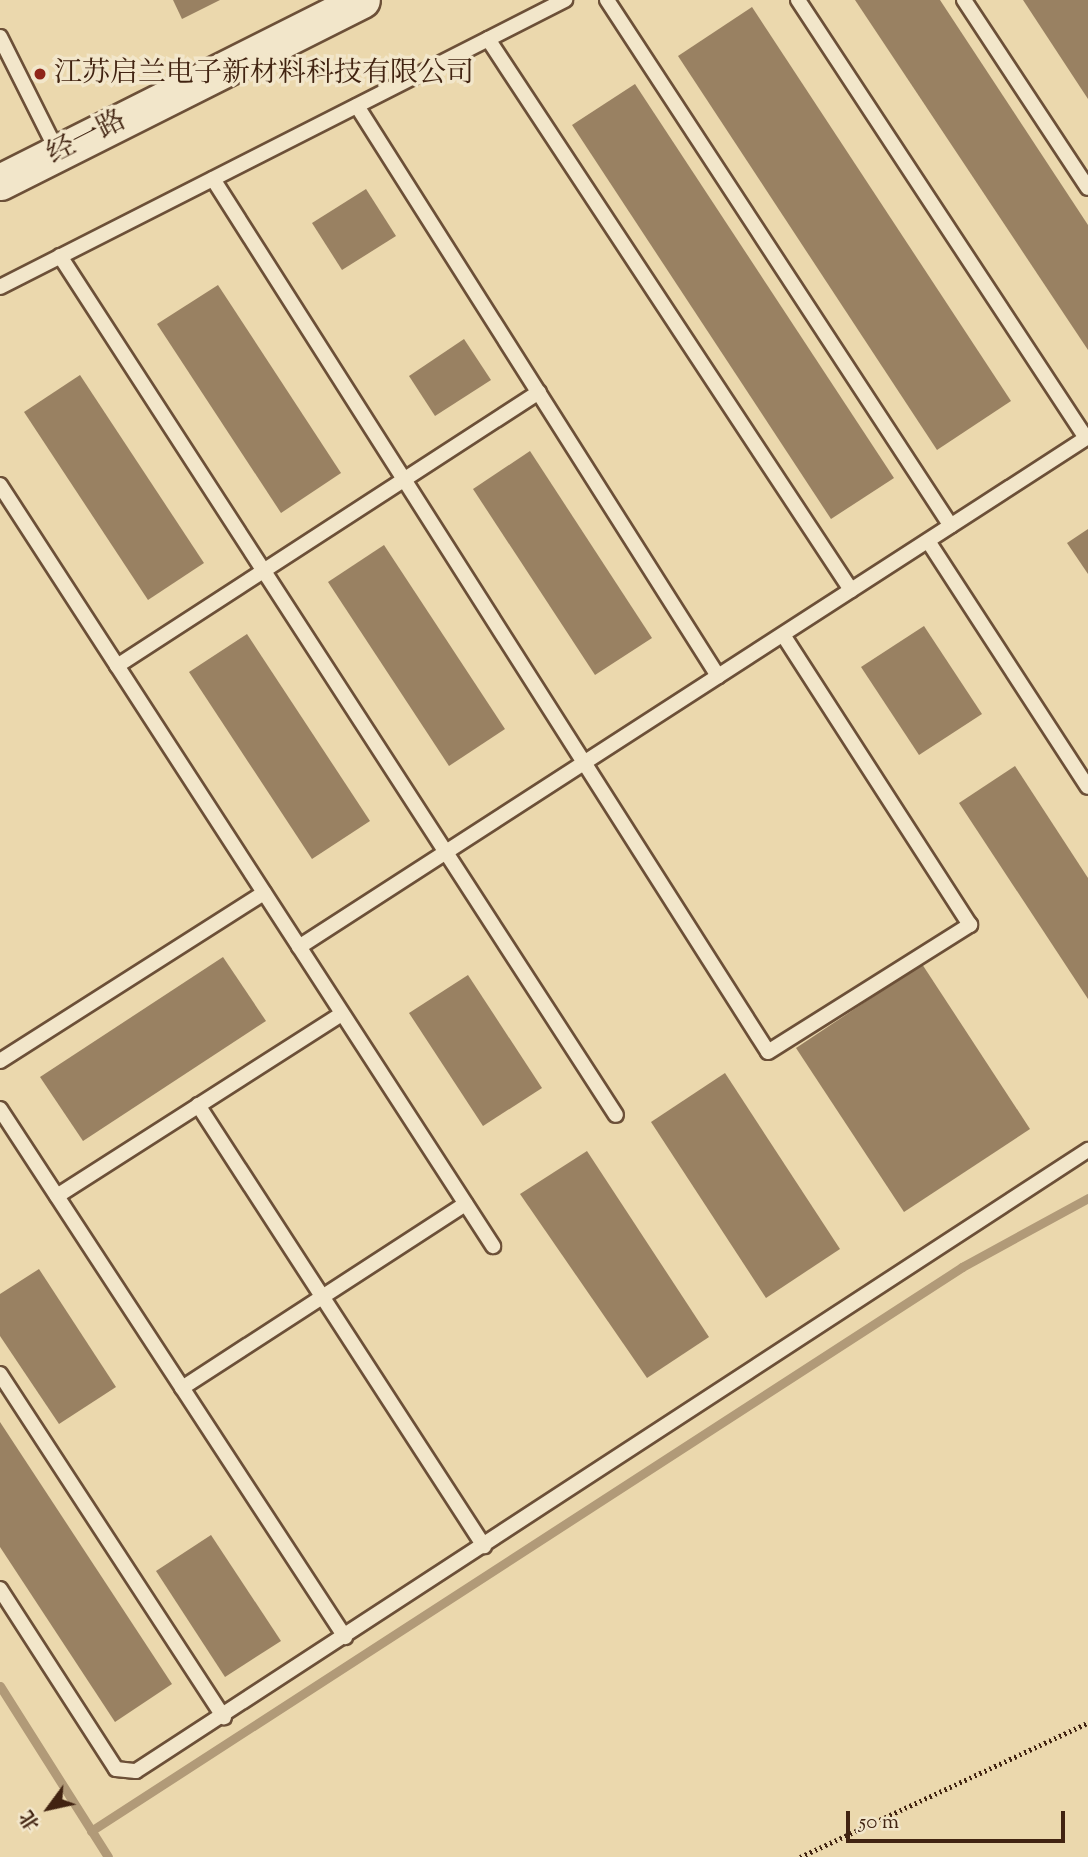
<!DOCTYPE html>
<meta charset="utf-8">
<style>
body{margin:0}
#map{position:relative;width:1088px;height:1857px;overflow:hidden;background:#ebd8ad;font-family:"Sorts Mill Goudy","Noto Serif SC",serif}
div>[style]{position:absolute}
.stream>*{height:9px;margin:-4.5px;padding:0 4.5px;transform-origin:4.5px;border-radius:4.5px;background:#b19a78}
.building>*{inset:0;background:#998162}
.path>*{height:4.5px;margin-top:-2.25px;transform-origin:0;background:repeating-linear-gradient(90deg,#412311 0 2px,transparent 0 5.5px)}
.roads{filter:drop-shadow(2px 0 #6c5038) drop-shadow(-2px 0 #6c5038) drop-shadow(0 2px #6c5038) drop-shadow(0 -2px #6c5038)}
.service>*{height:14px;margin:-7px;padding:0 7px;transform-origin:7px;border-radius:7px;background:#f2e6ca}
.tertiary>*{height:35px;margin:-17.5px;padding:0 17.5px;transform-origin:17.5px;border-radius:17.5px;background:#f2e6ca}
.dots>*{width:19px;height:19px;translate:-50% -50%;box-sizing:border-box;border:4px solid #f2e6ca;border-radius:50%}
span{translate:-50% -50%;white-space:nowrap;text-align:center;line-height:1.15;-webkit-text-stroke:7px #f2e6ca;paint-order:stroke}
.poi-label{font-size:28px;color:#412311}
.left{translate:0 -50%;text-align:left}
.street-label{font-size:28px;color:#412311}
.north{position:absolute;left:14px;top:1773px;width:70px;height:70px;-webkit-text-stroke:5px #f2e6ca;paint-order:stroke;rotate:237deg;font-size:19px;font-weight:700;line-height:28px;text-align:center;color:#412311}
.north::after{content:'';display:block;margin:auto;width:24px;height:32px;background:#412311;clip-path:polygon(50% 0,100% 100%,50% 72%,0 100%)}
.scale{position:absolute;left:846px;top:1811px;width:219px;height:32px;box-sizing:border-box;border:4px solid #412311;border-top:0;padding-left:9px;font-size:21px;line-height:24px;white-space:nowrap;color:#412311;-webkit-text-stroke:5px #f2e6ca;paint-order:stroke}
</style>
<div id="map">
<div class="stream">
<i style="left:0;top:1686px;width:202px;rotate:57.7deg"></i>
<i style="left:91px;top:1831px;width:1038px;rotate:-32.92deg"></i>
<i style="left:962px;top:1267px;width:144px;rotate:-28.7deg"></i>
</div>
<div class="building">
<i style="clip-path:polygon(173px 0,220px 0,182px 19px)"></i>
<i style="clip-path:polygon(855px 0,940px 0,1088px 225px,1088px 350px)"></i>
<i style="clip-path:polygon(1023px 0,1088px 0,1088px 99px)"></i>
<i style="clip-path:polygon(752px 7px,1011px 401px,937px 450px,678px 56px)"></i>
<i style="clip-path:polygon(635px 84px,894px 478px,831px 519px,572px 125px)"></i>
<i style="clip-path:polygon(366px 189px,396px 236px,342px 270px,312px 223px)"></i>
<i style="clip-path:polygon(218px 285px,341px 473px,281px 513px,157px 324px)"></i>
<i style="clip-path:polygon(464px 339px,491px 380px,435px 416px,409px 376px)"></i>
<i style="clip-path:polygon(80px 375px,204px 563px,148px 600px,24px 412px)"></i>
<i style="clip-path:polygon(530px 451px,652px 638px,595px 675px,473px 489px)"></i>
<i style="clip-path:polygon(1088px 529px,1088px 574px,1067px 543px)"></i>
<i style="clip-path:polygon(384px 545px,505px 729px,449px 766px,328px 582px)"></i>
<i style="clip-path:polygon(924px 626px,982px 714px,919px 755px,861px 667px)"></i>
<i style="clip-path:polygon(247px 634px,370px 821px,312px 859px,189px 672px)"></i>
<i style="clip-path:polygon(1015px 766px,1088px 878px,1088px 999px,959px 803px)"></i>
<i style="clip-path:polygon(223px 957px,266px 1021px,83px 1141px,40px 1077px)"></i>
<i style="clip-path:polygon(922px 964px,1030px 1129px,904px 1212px,796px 1048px)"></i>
<i style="clip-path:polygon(468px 975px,542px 1088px,483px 1126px,409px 1013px)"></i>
<i style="clip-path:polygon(725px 1073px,840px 1249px,766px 1298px,651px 1122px)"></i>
<i style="clip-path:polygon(587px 1151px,709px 1337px,647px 1378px,520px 1194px)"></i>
<i style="clip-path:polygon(39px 1269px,116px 1387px,59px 1424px,0 1336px,0 1294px)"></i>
<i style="clip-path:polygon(0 1422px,172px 1684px,115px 1722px,0 1547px)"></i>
<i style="clip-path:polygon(211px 1535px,281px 1641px,225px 1677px,156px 1571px)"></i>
</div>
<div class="path">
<i style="left:800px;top:1857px;width:318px;rotate:-25deg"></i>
</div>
<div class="roads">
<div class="service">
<i style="left:607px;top:0;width:628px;rotate:56.82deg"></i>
<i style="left:798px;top:0;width:524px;rotate:56.67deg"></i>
<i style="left:964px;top:0;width:225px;rotate:56.6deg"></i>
<i style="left:0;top:37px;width:130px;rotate:63.4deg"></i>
<i style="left:488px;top:39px;width:660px;rotate:56.62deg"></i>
<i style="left:357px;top:106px;width:675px;rotate:57.65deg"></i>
<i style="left:213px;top:179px;width:1034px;rotate:57.55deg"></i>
<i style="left:768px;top:1052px;width:239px;rotate:-32.2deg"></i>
<i style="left:970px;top:925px;width:345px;rotate:-122.8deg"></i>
<i style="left:60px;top:256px;width:1023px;rotate:57.09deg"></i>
<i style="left:0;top:287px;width:634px;rotate:-26.93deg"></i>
<i style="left:0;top:485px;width:907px;rotate:57.06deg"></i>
<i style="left:928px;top:541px;width:293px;rotate:57deg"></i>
<i style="left:117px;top:666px;width:503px;rotate:-33deg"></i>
<i style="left:299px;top:947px;width:939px;rotate:-32.88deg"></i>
<i style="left:0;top:1061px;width:313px;rotate:-32.5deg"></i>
<i style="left:198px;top:1105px;width:526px;rotate:57.04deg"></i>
<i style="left:0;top:1109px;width:631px;rotate:56.84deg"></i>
<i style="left:57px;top:1196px;width:338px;rotate:-32.6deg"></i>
<i style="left:0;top:1374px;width:410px;rotate:56.9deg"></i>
<i style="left:182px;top:1388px;width:338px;rotate:-33deg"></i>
<i style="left:0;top:1589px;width:214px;rotate:57.2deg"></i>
<i style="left:116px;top:1769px;width:20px;rotate:6deg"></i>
<i style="left:136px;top:1771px;width:1137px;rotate:-33.12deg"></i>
</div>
<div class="tertiary">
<i style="left:0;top:182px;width:405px;rotate:-26.7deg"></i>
</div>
</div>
<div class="dots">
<i style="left:40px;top:74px;background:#8f2418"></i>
</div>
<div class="poi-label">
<span class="left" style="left:54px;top:74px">江苏启兰电子新材料科技有限公司</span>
</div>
<div class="street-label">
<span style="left:87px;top:138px;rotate:-27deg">经一路</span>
</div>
<div class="north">北</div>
<div class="scale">50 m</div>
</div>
